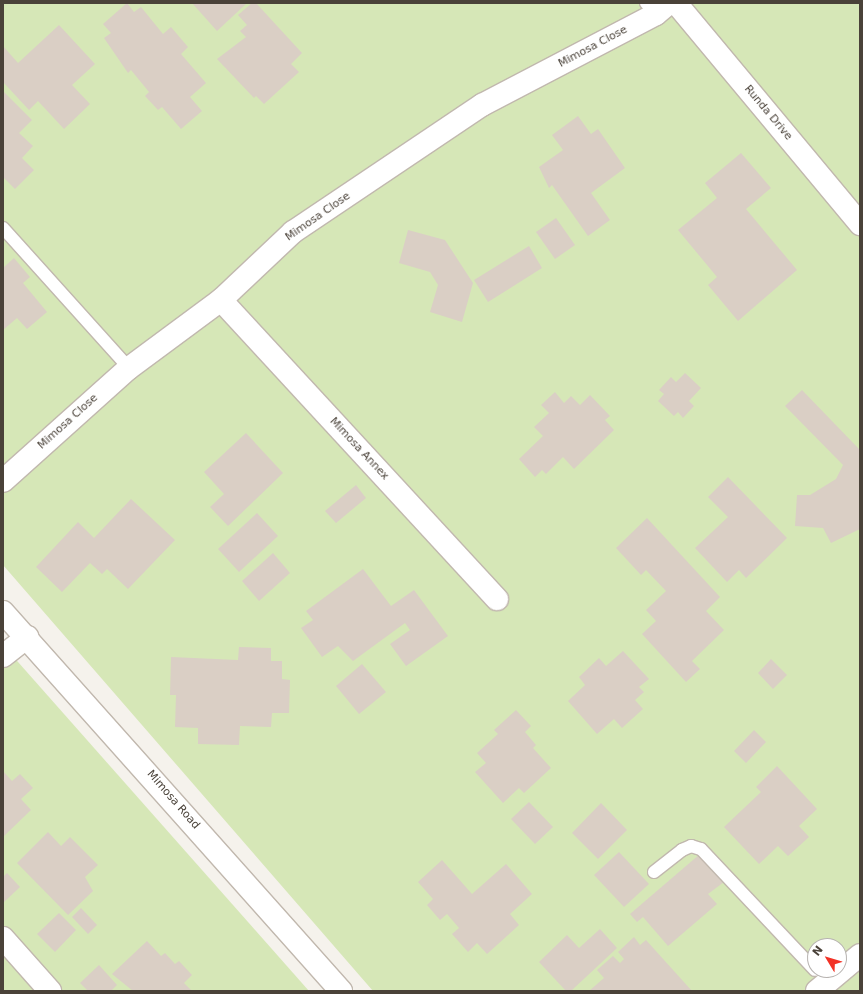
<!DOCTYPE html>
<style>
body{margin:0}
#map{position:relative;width:863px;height:994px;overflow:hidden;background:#f5f2ec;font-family:"DejaVu Sans",sans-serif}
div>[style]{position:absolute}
.green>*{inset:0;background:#d6e7b7}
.building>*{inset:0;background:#dacfc5}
.roads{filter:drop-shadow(1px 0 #c1b8ae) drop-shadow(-1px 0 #c1b8ae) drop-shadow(0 1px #c1b8ae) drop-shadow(0 -1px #c1b8ae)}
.service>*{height:12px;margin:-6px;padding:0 6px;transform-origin:6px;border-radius:6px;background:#fff}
.minor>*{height:22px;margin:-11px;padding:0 11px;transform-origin:11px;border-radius:11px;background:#fff}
span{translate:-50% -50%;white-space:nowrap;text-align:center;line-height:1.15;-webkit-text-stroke:3.5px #fff;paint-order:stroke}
.street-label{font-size:11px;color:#4a4239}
.frame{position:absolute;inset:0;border:4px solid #4a4239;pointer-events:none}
.north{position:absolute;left:807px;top:938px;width:40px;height:40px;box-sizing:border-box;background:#fff;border:1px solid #b7b3b0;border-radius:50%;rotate:308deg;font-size:11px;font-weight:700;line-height:16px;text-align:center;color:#4a4239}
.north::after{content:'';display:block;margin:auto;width:14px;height:18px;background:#f23226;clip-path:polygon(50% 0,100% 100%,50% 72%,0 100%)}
</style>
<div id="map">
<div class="green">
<i style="clip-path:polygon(evenodd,3px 3px,860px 3px,860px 991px,373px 991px,3px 565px,3px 3px,815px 946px,839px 946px,839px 970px,815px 970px,815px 946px)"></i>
<i style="clip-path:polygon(3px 645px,309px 991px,3px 991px)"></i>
</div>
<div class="building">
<i style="clip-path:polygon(127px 3px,134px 12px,141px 7px,163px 34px,171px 27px,188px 47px,181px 54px,206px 83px,190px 97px,202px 111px,181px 129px,162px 107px,158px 110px,145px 96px,149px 92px,131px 70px,128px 73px,104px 38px,111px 33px,103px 24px)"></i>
<i style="clip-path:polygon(192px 3px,247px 3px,217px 31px)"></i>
<i style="clip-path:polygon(252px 3px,256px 3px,302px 53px,291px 64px,299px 72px,264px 104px,256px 96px,254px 98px,217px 59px,246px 37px,240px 31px,247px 25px,238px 15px)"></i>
<i style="clip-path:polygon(59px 25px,95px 64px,72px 85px,90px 104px,64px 129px,38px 101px,29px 110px,3px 82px,3px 46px,18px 63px)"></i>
<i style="clip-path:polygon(3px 91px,32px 120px,19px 133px,33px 146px,22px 158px,34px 170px,15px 189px,3px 177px)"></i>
<i style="clip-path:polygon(578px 116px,591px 134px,598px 129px,625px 168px,591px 193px,610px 220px,588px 236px,552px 185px,549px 188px,539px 167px,563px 150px,552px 135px)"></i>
<i style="clip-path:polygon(741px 153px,771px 188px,746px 209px,797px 270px,738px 321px,708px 285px,717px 277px,678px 230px,717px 198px,705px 183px)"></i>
<i style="clip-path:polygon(556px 218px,575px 245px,555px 259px,536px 232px)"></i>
<i style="clip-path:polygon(408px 230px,445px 240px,473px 283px,462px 322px,430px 312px,438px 285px,430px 272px,399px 263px)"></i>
<i style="clip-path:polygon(529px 246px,542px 268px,488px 302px,474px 280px)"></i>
<i style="clip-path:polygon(14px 258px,30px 277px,23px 283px,47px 312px,27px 329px,17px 318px,3px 330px,3px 268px)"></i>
<i style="clip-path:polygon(685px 373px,701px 388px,689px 401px,694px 406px,683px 418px,678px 412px,674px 416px,658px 401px,664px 394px,659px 390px,671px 377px,676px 382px)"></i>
<i style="clip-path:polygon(802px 390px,860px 450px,860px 529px,831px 543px,823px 528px,795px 526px,797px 495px,810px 495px,836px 479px,843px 465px,785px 406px)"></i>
<i style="clip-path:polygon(555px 392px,564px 403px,571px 396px,580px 405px,590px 395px,610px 416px,605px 420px,614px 430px,574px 469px,563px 457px,546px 474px,542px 470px,535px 477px,519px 459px,543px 436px,534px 427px,549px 413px,541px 405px)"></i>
<i style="clip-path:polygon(246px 433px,283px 473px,228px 526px,210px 507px,224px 494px,204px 472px)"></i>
<i style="clip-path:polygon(728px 477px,787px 538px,746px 578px,739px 570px,727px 582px,695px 548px,728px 517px,708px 497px)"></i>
<i style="clip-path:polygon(356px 485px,366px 498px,336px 523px,325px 511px)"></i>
<i style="clip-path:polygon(131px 499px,175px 540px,128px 589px,107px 569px,102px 574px,90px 563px,62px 592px,36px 567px,78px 522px,94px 538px)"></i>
<i style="clip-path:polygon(257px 513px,278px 536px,239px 572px,218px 549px)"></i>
<i style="clip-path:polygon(647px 518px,720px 597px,706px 611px,724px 630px,692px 661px,700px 669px,686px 682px,642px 634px,656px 621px,646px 610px,666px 591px,646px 570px,641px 575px,616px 548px)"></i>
<i style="clip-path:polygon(273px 553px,290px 573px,259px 601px,242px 581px)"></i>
<i style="clip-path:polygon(363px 569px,391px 606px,414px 590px,448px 636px,406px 666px,390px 644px,410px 630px,405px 623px,353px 661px,338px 646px,322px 657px,301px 628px,313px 620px,306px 611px)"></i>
<i style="clip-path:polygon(239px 647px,271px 648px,271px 661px,282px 661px,282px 679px,290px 680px,289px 713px,272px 713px,271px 727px,240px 726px,239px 745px,198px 744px,198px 728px,175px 727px,176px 695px,170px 695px,171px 657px,238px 660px)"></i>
<i style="clip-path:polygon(623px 651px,649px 679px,639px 687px,644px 692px,635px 700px,643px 709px,622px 728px,614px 719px,597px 734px,568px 701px,585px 685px,579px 677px,599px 658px,606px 666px)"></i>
<i style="clip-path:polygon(771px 659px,787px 675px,773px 689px,758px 673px)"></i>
<i style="clip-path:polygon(362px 664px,386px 692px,359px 714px,336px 686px)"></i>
<i style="clip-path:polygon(516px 710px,531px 726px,525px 732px,536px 745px,533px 748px,551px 768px,524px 793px,519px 788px,503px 803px,475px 772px,486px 763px,477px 753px,498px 734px,494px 730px)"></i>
<i style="clip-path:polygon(754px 730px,766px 742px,746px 763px,734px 751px)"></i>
<i style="clip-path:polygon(777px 766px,817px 809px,799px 826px,809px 837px,788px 856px,778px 846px,759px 864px,724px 827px,761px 792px,756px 787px)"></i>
<i style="clip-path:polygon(3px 771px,12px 781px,20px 774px,33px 788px,21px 799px,31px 810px,3px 837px)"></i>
<i style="clip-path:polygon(529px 802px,553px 827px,535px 844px,511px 819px)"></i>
<i style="clip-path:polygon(601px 803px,627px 830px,598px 859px,572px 833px)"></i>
<i style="clip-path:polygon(48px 832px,61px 846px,70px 837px,98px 865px,85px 877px,93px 891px,68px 915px,17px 863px)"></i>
<i style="clip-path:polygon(619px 852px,649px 884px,624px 907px,594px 875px)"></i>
<i style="clip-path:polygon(700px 854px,724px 882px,708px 894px,717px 904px,668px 946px,643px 917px,637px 922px,630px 914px)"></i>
<i style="clip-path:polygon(442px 860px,472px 894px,506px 864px,532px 894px,510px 914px,519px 925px,487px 954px,477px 943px,468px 952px,452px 934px,459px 928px,447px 914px,440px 920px,427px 905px,433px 899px,418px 882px)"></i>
<i style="clip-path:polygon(7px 873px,20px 887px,3px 903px,3px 877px)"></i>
<i style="clip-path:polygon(81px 908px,97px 925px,88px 934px,72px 917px)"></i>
<i style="clip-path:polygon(59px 913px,76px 930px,55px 952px,37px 934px)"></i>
<i style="clip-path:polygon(600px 929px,617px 948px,571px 991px,566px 991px,539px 962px,567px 935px,579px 948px)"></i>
<i style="clip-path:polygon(634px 937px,640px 945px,646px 940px,692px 991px,589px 991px,604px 978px,597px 970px,613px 956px,620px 963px,624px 959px,618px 952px)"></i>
<i style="clip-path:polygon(147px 941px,161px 956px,165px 953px,175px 964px,179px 961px,192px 975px,184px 983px,192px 991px,133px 991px,112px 974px)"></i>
<i style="clip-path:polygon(99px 965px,117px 985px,111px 991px,88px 991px,80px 983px)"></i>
</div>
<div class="roads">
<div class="service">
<i style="left:646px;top:3px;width:15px;rotate:48deg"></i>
<i style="left:3px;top:228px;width:188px;rotate:48deg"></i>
<i style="left:654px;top:872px;width:36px;rotate:-38deg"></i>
<i style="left:682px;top:850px;width:10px;rotate:-24deg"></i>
<i style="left:691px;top:846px;width:10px;rotate:17deg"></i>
<i style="left:701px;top:849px;width:166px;rotate:46.7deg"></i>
</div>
<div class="minor">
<i style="left:676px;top:3px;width:288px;rotate:50.2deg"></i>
<i style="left:221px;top:300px;width:407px;rotate:47.3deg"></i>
<i style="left:3px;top:481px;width:169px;rotate:-41.9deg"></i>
<i style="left:129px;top:368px;width:114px;rotate:-36.5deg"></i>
<i style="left:221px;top:300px;width:99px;rotate:-43.4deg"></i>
<i style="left:293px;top:232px;width:228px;rotate:-33.9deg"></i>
<i style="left:482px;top:105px;width:196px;rotate:-27.6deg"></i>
<i style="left:656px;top:14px;width:17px;rotate:-40deg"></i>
<i style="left:3px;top:612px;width:508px;rotate:48.27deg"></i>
<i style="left:3px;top:656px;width:31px;rotate:-38deg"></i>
<i style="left:3px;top:938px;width:71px;rotate:48.4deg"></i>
<i style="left:817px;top:991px;width:56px;rotate:-39.9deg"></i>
</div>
</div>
<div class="street-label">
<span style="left:593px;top:47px;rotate:-28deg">Mimosa Close</span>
<span style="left:768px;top:113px;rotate:50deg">Runda Drive</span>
<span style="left:318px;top:217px;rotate:-35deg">Mimosa Close</span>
<span style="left:68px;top:422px;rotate:-42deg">Mimosa Close</span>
<span style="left:359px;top:449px;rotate:47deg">Mimosa Annex</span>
<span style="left:173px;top:800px;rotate:49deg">Mimosa Road</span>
</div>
<div class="frame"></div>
<div class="north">N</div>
</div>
